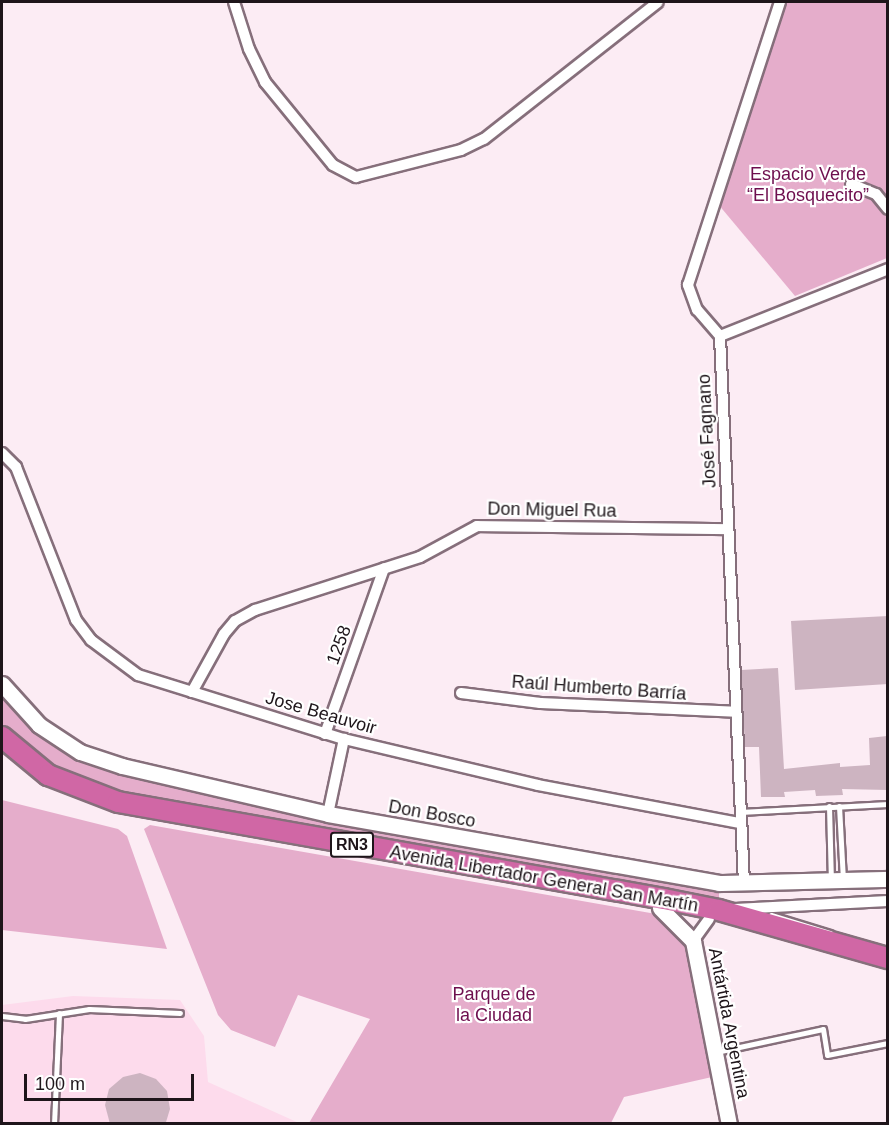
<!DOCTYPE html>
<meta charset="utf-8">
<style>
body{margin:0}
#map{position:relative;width:889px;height:1125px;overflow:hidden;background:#fcecf4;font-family:Helvetica,sans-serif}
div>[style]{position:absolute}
.built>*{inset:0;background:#fddbec}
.green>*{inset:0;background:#e5adcb}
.building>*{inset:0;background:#cdb4c1}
.roads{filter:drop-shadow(2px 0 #866f7b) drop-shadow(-2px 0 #866f7b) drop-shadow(0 2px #866f7b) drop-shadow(0 -2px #866f7b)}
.lane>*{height:5px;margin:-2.5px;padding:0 2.5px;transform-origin:2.5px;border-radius:2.5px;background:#fff}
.street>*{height:10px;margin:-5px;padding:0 5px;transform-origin:5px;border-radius:5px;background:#fff}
.secondary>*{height:15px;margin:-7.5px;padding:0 7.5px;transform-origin:7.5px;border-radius:7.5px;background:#fff}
.highway>*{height:20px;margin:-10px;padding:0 10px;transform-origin:10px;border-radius:10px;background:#d067a5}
span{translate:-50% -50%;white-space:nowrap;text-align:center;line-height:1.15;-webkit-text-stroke:4.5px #fff;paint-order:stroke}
.shield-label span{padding:2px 4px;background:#fff;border:2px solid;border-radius:4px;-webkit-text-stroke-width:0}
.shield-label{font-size:16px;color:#1e151a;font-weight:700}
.park-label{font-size:18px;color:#6e0e4e}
.street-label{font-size:18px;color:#1e151a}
.frame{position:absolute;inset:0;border:3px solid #1e151a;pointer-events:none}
.scale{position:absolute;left:24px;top:1074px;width:170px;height:27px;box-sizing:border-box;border:3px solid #1e151a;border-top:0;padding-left:8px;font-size:18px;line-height:21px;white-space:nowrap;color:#1e151a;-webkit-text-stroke:4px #fff;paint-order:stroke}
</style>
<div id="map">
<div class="built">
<i style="clip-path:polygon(73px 996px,180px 1000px,204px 1036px,208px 1082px,299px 1123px,2px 1123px,2px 1005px)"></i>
</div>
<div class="green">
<i style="clip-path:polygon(787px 2px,887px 2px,887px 258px,795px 296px,718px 204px,777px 21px)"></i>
<i style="clip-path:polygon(2px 684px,39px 725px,122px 766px,719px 883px,719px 910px,98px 796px,2px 737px)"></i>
<i style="clip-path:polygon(2px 800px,118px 829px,127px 836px,167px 949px,2px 930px)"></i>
<i style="clip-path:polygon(150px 825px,656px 914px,686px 943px,712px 1077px,624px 1097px,611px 1123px,309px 1123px,370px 1019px,298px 995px,275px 1047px,231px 1030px,218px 1015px,144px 829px)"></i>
</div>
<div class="building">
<i style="clip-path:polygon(888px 616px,888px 684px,795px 690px,791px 621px)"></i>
<i style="clip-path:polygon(778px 668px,784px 769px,840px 763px,840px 767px,870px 765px,869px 738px,887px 736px,888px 790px,842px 789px,843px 795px,816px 796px,815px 790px,784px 792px,785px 797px,761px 797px,759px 747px,745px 747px,741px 670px)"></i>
<i style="clip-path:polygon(140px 1073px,156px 1079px,167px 1091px,170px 1109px,166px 1122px,110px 1124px,105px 1105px,109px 1089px,123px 1077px)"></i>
</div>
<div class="roads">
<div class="lane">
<i style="left:829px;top:806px;width:74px;rotate:88.5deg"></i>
<i style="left:839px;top:806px;width:73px;rotate:86.9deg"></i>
<i style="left:740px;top:812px;width:148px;rotate:-3.1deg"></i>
<i style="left:771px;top:915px;width:62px;rotate:17deg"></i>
<i style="left:2px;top:1016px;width:23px;rotate:7deg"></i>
<i style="left:25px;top:1019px;width:65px;rotate:-8.9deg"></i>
<i style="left:89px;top:1009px;width:91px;rotate:2.5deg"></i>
<i style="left:716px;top:1052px;width:109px;rotate:-12.1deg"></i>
<i style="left:823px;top:1029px;width:26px;rotate:81deg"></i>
<i style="left:827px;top:1055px;width:62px;rotate:-11.1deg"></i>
<i style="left:54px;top:1124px;width:111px;rotate:-87.4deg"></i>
</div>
<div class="street">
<i style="left:234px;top:2px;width:49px;rotate:72.3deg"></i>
<i style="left:249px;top:49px;width:37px;rotate:64deg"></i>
<i style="left:265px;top:82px;width:107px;rotate:50.7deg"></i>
<i style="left:333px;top:165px;width:26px;rotate:28deg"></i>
<i style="left:356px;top:177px;width:108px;rotate:-14.4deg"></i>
<i style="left:461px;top:150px;width:25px;rotate:-26deg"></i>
<i style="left:484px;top:139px;width:221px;rotate:-38.2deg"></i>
<i style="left:851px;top:184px;width:27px;rotate:22deg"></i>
<i style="left:876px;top:194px;width:19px;rotate:51deg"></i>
<i style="left:720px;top:336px;width:181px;rotate:-21.7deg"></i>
<i style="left:2px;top:453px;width:20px;rotate:45deg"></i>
<i style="left:16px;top:467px;width:164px;rotate:68.6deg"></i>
<i style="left:76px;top:620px;width:25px;rotate:53deg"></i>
<i style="left:91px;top:640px;width:59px;rotate:36.7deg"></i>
<i style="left:138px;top:675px;width:216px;rotate:17.3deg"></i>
<i style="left:344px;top:739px;width:199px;rotate:13.3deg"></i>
<i style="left:538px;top:785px;width:206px;rotate:10.7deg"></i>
<i style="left:192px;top:692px;width:66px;rotate:-61.1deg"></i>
<i style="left:224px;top:634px;width:17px;rotate:-50deg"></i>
<i style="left:235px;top:621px;width:23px;rotate:-29deg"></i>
<i style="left:255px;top:610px;width:173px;rotate:-17.8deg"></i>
<i style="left:420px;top:557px;width:65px;rotate:-28.5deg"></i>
<i style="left:477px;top:526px;width:251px;rotate:0.7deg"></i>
<i style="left:461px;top:693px;width:80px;rotate:7.2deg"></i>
<i style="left:540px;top:703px;width:196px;rotate:2.6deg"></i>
<i style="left:325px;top:734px;width:176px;rotate:-70.4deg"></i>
<i style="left:328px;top:814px;width:77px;rotate:-78deg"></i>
<i style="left:744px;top:884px;width:549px;rotate:-92.51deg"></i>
<i style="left:720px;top:336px;width:35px;rotate:-131deg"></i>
<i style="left:697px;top:310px;width:27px;rotate:-110deg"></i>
<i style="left:688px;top:285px;width:298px;rotate:-72deg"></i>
<i style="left:735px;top:909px;width:153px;rotate:-3deg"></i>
<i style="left:693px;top:941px;width:27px;rotate:-54deg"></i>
</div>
<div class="secondary">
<i style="left:2px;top:684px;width:55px;rotate:47.9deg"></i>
<i style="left:39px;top:725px;width:49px;rotate:33.4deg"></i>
<i style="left:80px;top:752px;width:44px;rotate:18.4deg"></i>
<i style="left:122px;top:766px;width:212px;rotate:13.1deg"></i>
<i style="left:328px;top:814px;width:397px;rotate:10deg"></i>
<i style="left:719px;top:883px;width:169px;rotate:-1.4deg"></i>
<i style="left:660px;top:908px;width:47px;rotate:45deg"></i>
<i style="left:693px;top:941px;width:187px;rotate:78.9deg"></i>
</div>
<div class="highway">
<i style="left:2px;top:737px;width:60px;rotate:39.6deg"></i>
<i style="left:48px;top:775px;width:75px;rotate:21.1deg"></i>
<i style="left:118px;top:802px;width:555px;rotate:10.07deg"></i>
<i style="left:664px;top:899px;width:56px;rotate:11.3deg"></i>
<i style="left:719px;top:910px;width:176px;rotate:15.9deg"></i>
</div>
</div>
<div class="shield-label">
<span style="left:352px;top:845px">RN3</span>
</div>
<div class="park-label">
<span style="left:808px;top:185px">Espacio Verde<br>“El Bosquecito”</span>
<span style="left:494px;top:1005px">Parque de<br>la Ciudad</span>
</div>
<div class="street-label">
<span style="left:707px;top:431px;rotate:-93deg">José Fagnano</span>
<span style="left:552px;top:510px;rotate:1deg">Don Miguel Rua</span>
<span style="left:339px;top:645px;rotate:-70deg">1258</span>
<span style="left:599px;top:688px;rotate:4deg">Raúl Humberto Barría</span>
<span style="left:321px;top:713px;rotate:16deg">Jose Beauvoir</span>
<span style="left:432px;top:814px;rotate:10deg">Don Bosco</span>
<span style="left:544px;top:879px;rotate:10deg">Avenida Libertador General San Martín</span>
<span style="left:729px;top:1023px;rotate:79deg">Antártida Argentina</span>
</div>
<div class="frame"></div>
<div class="scale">100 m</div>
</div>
